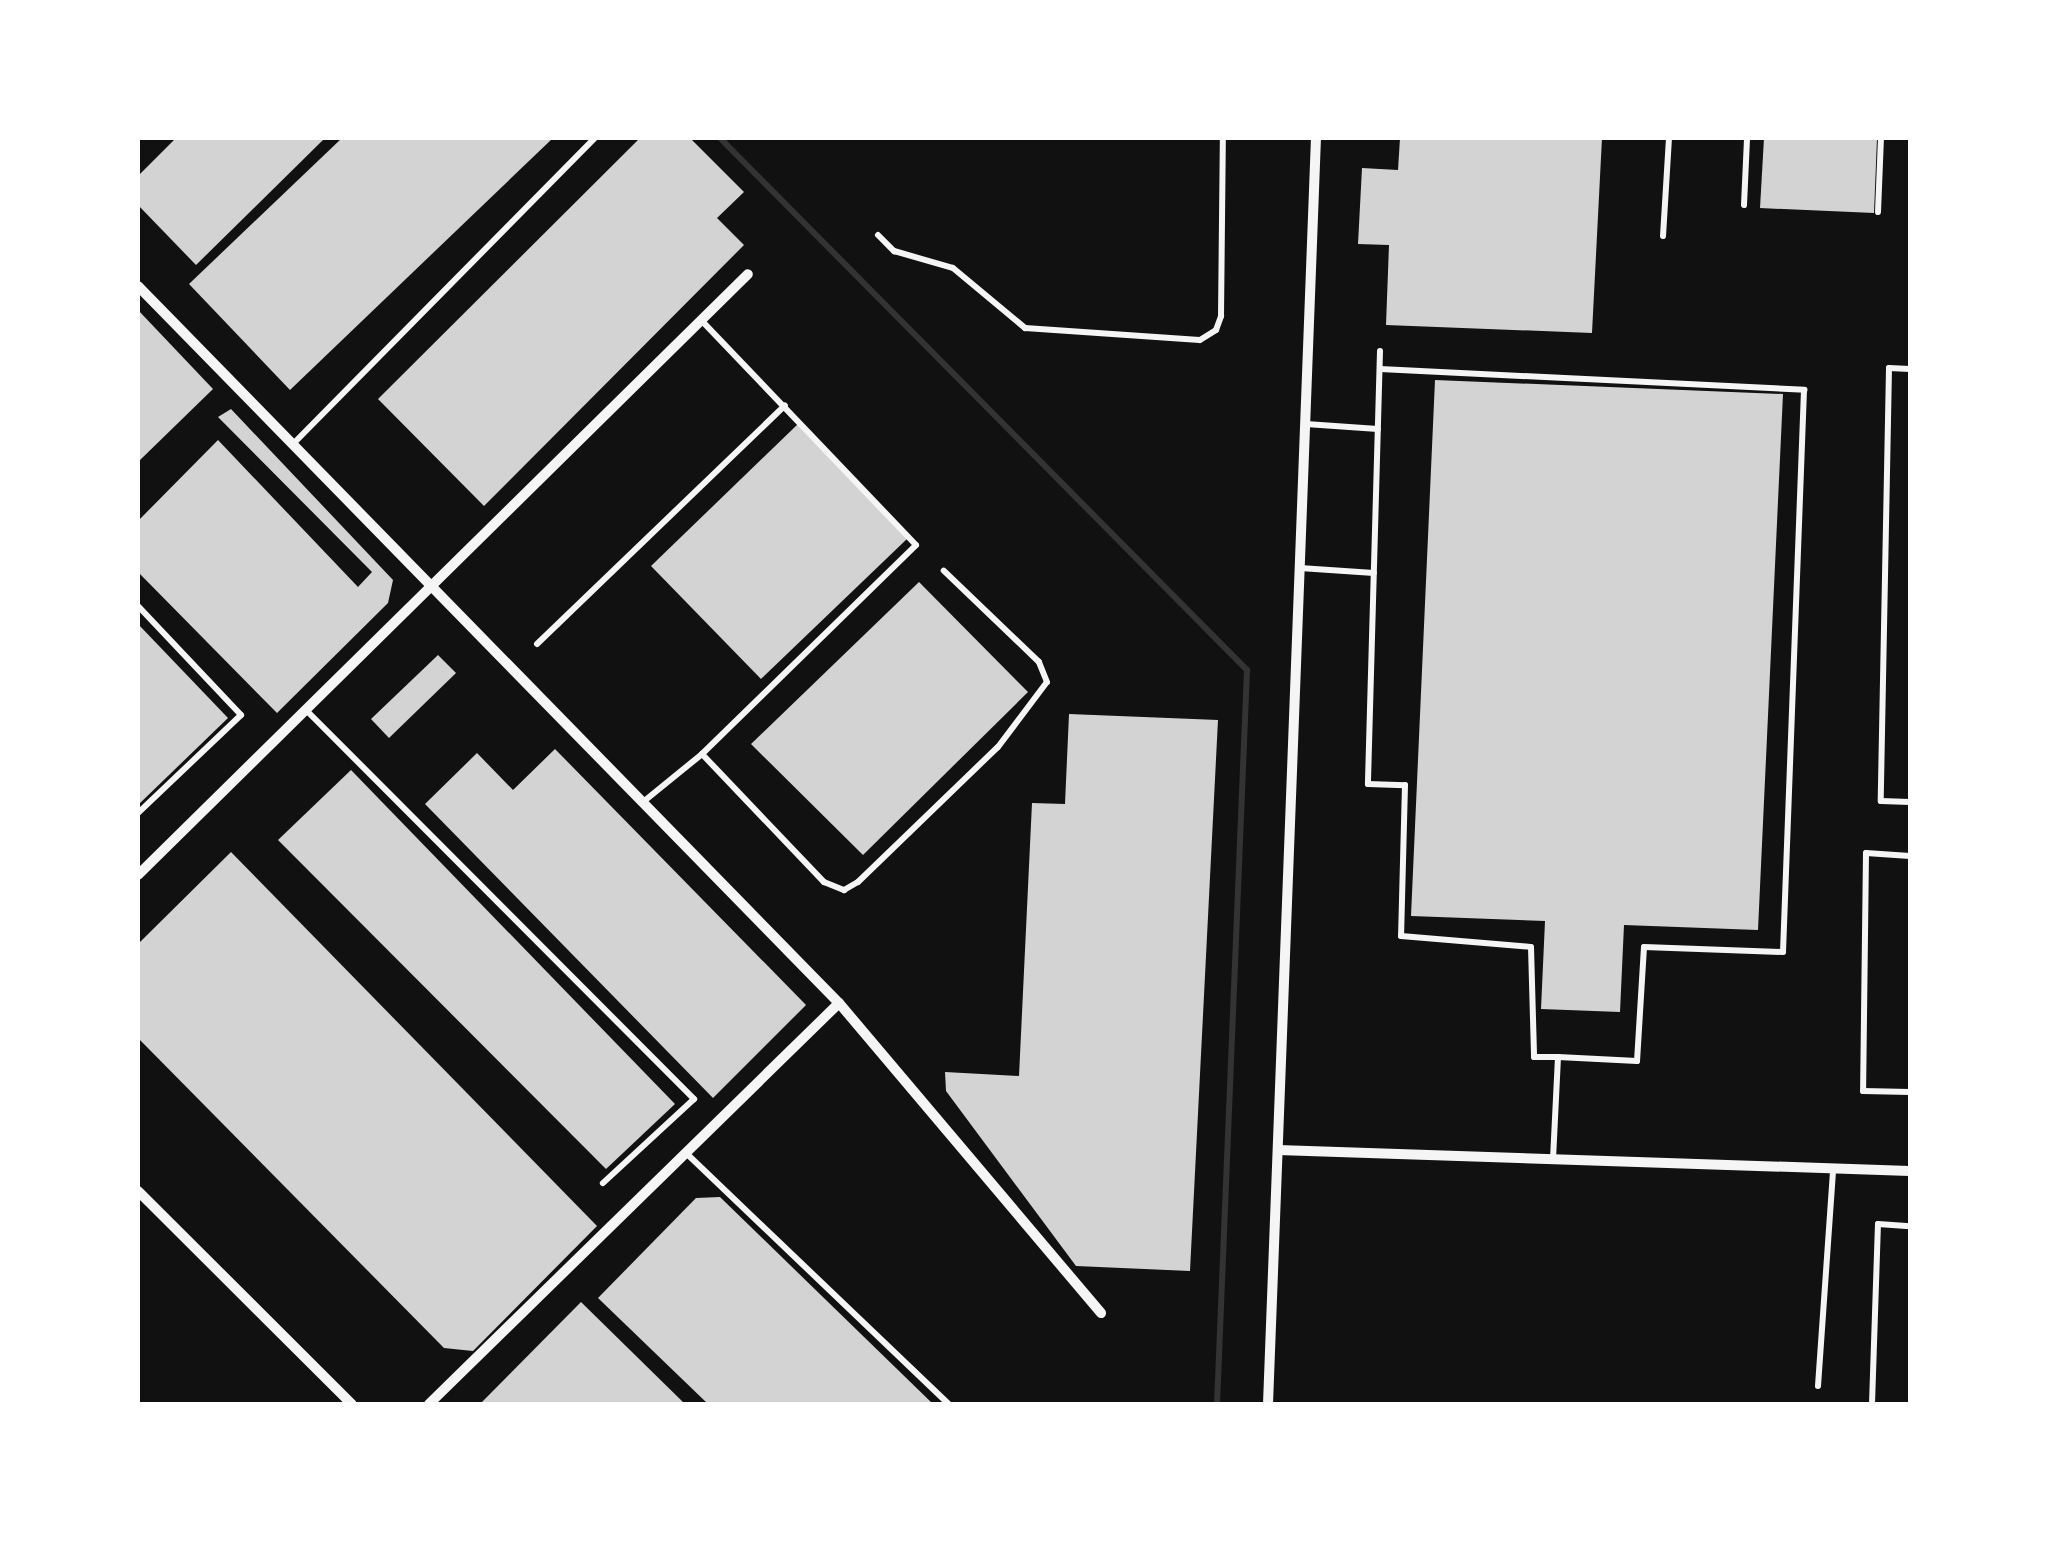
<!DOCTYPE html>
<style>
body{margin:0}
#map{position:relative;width:2048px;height:1542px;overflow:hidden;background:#111;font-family:Merriweather,serif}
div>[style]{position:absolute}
.stream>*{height:6px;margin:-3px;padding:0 3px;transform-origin:3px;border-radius:3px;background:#333}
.building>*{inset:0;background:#d3d3d3}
.service>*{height:6px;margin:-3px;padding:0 3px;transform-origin:3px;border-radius:3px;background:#f5f5f5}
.minor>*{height:10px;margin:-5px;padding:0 5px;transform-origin:5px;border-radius:5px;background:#f5f5f5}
span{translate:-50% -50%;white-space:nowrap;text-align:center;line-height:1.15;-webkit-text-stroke:10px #fff;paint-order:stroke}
.frame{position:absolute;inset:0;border:140px solid #fff;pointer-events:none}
</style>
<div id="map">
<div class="stream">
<i style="left:720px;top:138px;width:749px;rotate:45.27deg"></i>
<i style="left:1247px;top:670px;width:735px;rotate:92.34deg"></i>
</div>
<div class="building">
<i style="clip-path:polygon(176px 138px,325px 138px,196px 265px,138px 205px,138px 176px)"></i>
<i style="clip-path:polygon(342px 138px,553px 138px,290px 390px,189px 284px)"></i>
<i style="clip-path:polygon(640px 138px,690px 138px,744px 192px,717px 218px,744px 245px,484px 506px,378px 399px)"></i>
<i style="clip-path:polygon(1400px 138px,1602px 138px,1592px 333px,1386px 325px,1389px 245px,1358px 244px,1362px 168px,1398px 170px)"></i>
<i style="clip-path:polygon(1764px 138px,1877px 138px,1874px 213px,1760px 208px)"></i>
<i style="clip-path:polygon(138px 310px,213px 389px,138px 462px)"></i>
<i style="clip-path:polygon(1435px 380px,1783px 394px,1758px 930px,1624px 925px,1620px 1012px,1541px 1009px,1545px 921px,1411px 916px)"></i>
<i style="clip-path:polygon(231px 409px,393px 580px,388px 603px,277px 713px,138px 572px,138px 521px,218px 440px,358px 587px,372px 572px,218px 417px)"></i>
<i style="clip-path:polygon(799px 423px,909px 537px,761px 679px,651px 566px)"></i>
<i style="clip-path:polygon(919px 582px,1028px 692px,863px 855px,751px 744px)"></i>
<i style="clip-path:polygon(138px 624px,228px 718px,138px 805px)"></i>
<i style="clip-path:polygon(438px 655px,456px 673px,389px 738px,371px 719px)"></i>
<i style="clip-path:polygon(1069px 714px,1218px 720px,1190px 1271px,1076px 1266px,946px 1091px,945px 1072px,1019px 1076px,1032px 803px,1065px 804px)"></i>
<i style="clip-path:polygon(555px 749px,806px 1005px,713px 1098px,425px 804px,477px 753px,513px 790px)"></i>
<i style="clip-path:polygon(351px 770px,675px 1104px,606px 1169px,278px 840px)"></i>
<i style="clip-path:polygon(231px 852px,597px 1226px,473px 1351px,444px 1348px,138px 1038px,138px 944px)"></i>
<i style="clip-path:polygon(720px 1197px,933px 1404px,708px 1404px,598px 1298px,696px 1198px)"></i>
<i style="clip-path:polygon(581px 1302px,685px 1404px,480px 1404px)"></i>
</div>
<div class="service">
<i style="left:1744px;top:205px;width:67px;rotate:-87.4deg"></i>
<i style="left:1878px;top:212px;width:74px;rotate:-87.7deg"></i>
<i style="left:878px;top:235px;width:23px;rotate:45deg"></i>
<i style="left:894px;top:251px;width:61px;rotate:16.1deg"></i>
<i style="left:953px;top:268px;width:94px;rotate:39.8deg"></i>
<i style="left:1025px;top:328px;width:175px;rotate:3.9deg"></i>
<i style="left:1200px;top:340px;width:19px;rotate:-32deg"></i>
<i style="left:1216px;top:330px;width:15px;rotate:-70deg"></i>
<i style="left:1221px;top:316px;width:178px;rotate:-89.4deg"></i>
<i style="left:1663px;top:236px;width:98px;rotate:-86.5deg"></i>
<i style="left:1380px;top:351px;width:433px;rotate:91.6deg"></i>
<i style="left:1368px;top:784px;width:37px;rotate:2deg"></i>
<i style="left:1405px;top:785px;width:151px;rotate:91.5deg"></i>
<i style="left:1401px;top:936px;width:130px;rotate:4.8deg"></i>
<i style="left:1531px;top:947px;width:110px;rotate:88.4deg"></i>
<i style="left:1534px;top:1057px;width:24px"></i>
<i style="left:1558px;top:1057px;width:102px;rotate:92.8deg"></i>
<i style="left:1380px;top:369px;width:425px;rotate:2.8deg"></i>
<i style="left:1804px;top:390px;width:562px;rotate:92.14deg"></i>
<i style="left:1783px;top:952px;width:139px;rotate:-177.9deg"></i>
<i style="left:1644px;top:947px;width:114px;rotate:93.5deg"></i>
<i style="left:1637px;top:1061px;width:79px;rotate:-177.1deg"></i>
<i style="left:1910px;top:369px;width:21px;rotate:-177deg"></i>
<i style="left:1889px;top:368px;width:433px;rotate:91.1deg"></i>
<i style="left:1881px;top:801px;width:29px;rotate:2deg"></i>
<i style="left:1306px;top:424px;width:72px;rotate:4deg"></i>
<i style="left:293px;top:444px;width:430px;rotate:-45.4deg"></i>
<i style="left:1300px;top:568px;width:74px;rotate:3.9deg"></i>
<i style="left:138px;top:606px;width:150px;rotate:46.6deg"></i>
<i style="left:241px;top:715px;width:142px;rotate:136.4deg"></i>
<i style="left:537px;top:644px;width:344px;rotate:-43.9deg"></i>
<i style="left:305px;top:709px;width:551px;rotate:45.07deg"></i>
<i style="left:694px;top:1099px;width:124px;rotate:137.3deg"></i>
<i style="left:702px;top:754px;width:177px;rotate:46.4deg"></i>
<i style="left:824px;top:882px;width:22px;rotate:22deg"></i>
<i style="left:844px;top:890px;width:16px;rotate:-30deg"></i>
<i style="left:858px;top:882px;width:194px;rotate:-44deg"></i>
<i style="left:998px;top:747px;width:81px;rotate:-53deg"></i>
<i style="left:1047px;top:682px;width:22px;rotate:-112deg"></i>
<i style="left:1039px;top:662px;width:132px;rotate:-136.2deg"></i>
<i style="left:643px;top:802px;width:76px;rotate:-39.1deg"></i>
<i style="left:702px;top:754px;width:299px;rotate:-44.3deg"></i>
<i style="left:916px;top:545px;width:310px;rotate:-133.7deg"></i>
<i style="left:1910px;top:856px;width:44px;rotate:-176.1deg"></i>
<i style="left:1866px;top:853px;width:238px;rotate:90.7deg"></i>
<i style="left:1863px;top:1091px;width:47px;rotate:1.2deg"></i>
<i style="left:686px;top:1153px;width:364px;rotate:43.7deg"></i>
<i style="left:1818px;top:1386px;width:218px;rotate:-86deg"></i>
<i style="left:1872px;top:1404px;width:180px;rotate:-88.1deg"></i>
<i style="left:1878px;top:1224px;width:32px;rotate:4deg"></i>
</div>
<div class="minor">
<i style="left:138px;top:286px;width:1003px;rotate:45.65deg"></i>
<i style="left:839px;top:1003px;width:406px;rotate:49.8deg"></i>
<i style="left:138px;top:875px;width:856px;rotate:-44.57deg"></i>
<i style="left:1278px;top:1150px;width:632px;rotate:1.9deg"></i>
<i style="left:138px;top:1191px;width:302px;rotate:44.9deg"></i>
<i style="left:429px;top:1404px;width:573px;rotate:-44.36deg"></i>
<i style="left:1268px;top:1404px;width:1267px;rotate:-87.83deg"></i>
</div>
<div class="frame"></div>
</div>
